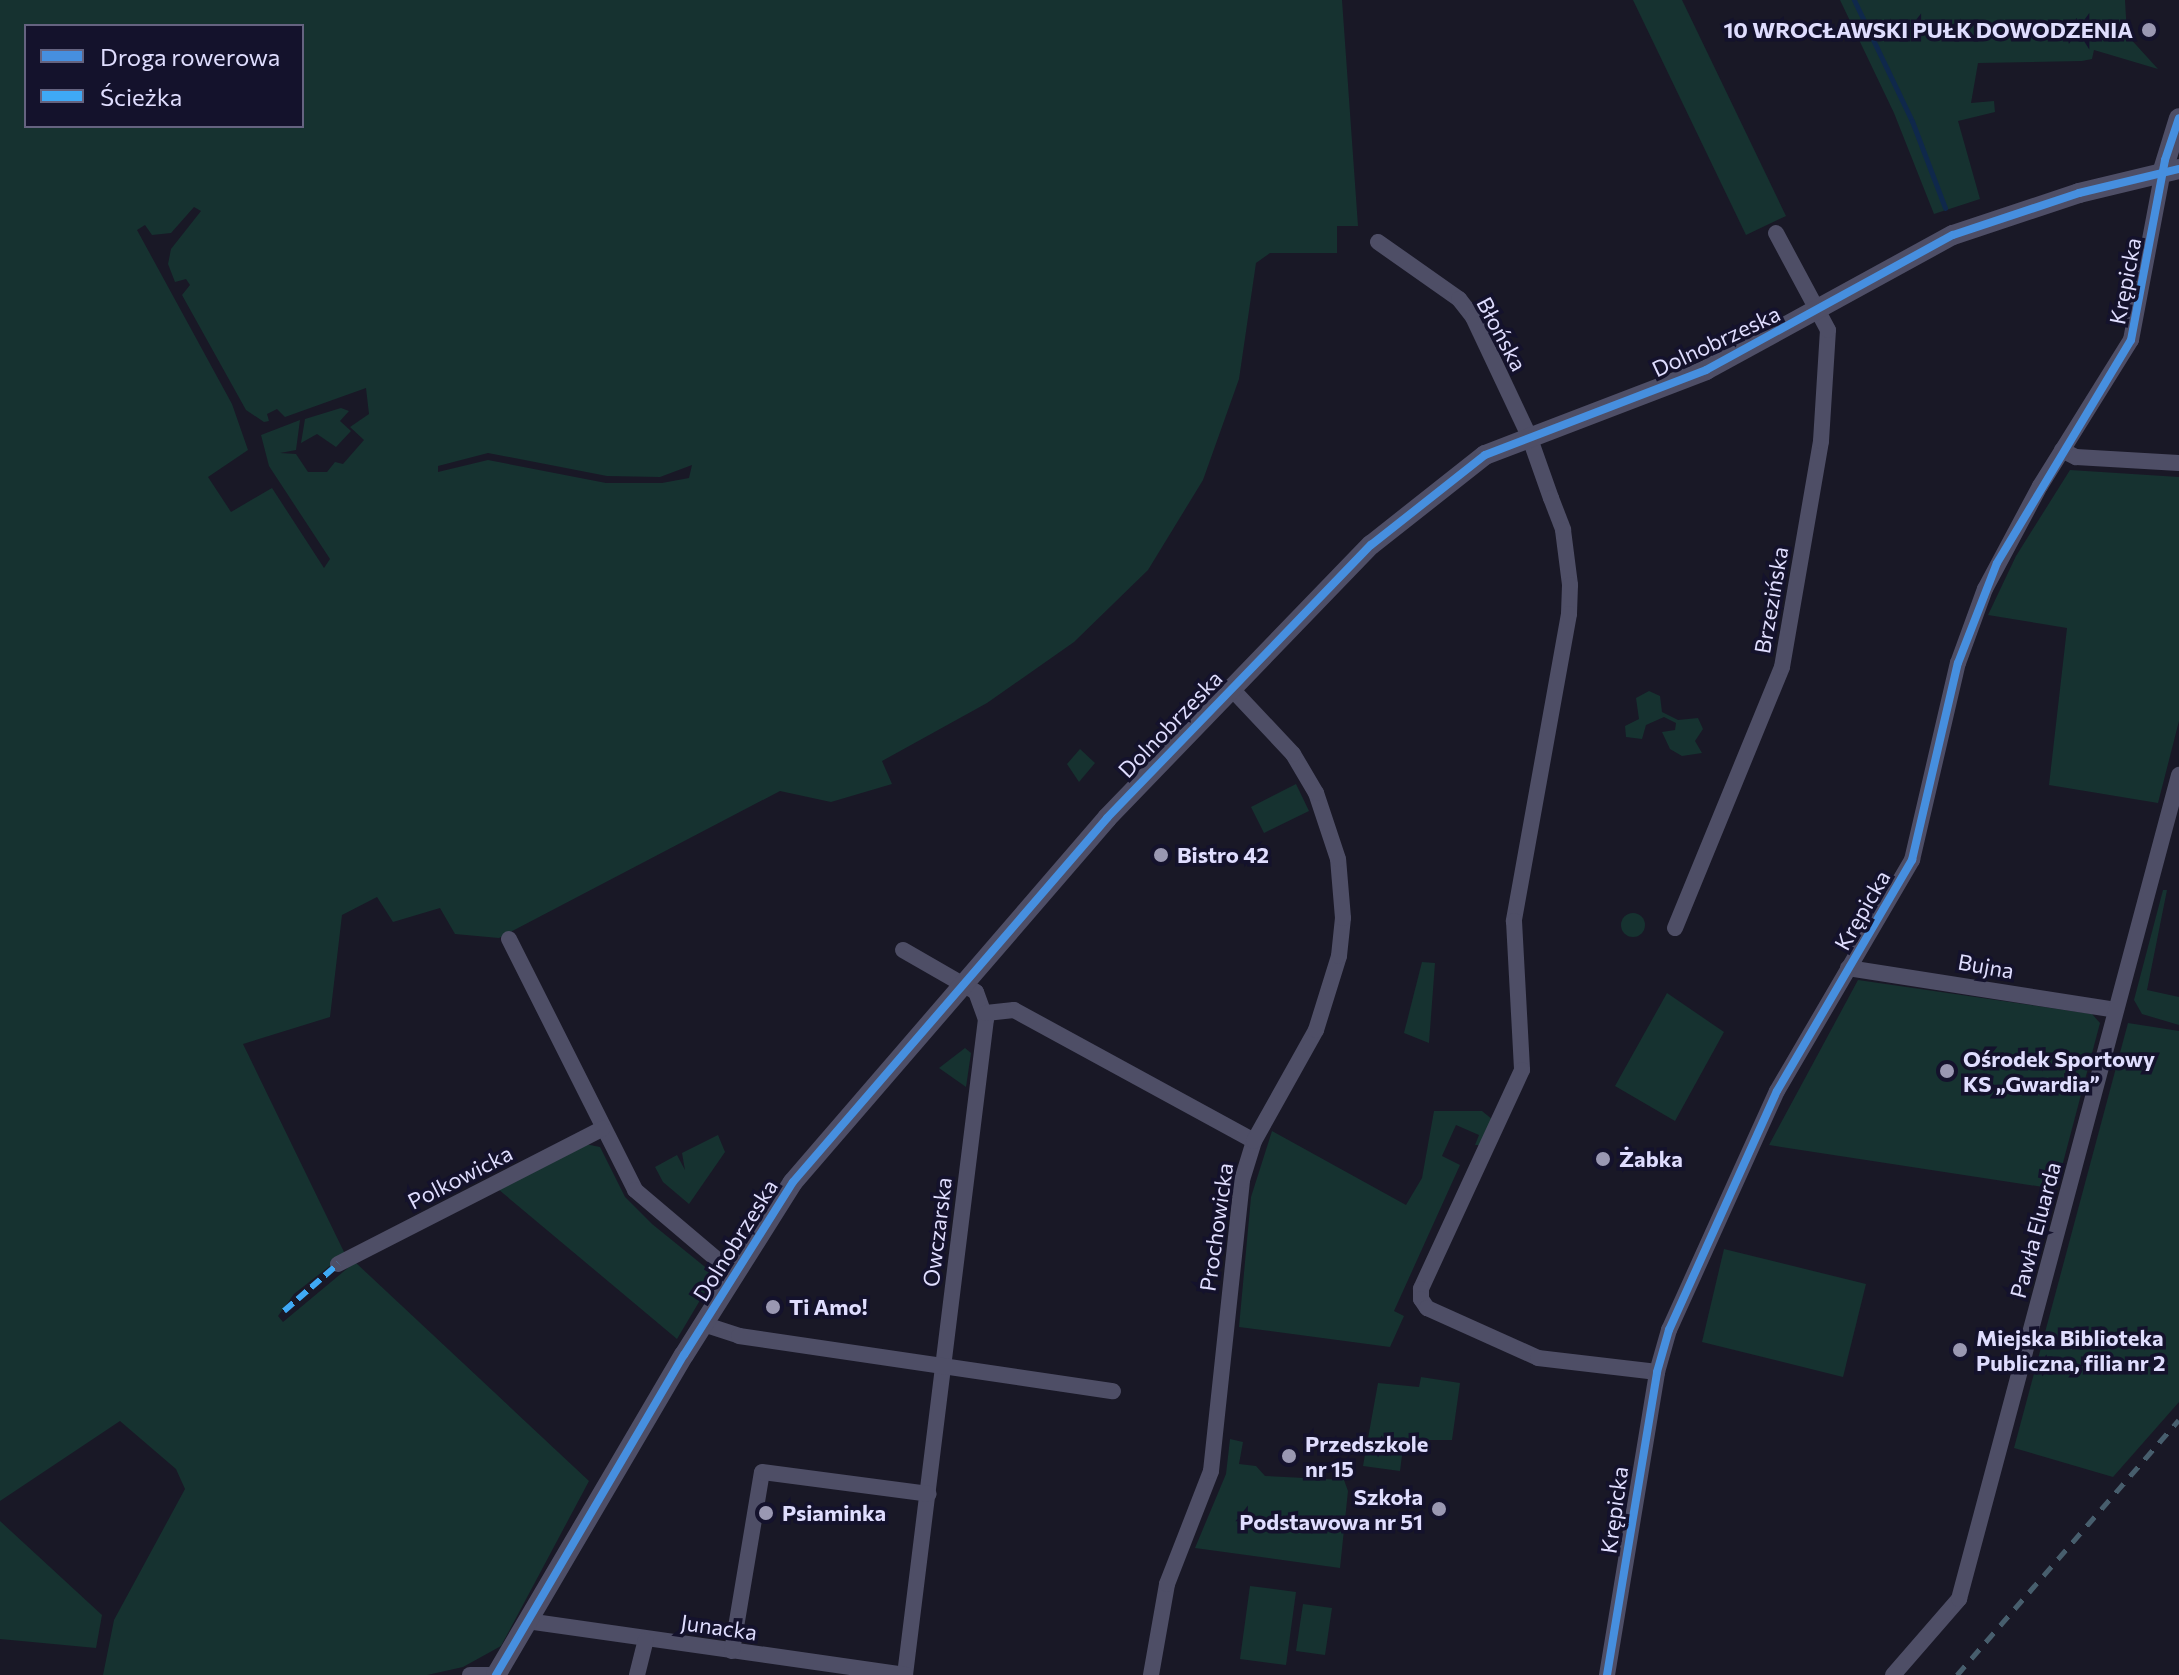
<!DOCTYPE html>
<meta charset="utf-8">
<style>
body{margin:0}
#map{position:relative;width:2179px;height:1675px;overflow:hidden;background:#191826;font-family:Commissioner,sans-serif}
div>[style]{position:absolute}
.green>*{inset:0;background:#163230}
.round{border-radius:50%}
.stream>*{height:5px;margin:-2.5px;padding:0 2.5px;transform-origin:2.5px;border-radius:2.5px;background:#0f284b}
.minor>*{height:16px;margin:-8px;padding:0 8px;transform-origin:8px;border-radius:8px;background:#4e4e66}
.tertiary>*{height:20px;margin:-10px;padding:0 10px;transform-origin:10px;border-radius:10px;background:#4e4e66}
.rail>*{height:5px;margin-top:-2.5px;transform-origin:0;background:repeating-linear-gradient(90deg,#475e6d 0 12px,transparent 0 22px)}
.quiet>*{height:6px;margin-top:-3px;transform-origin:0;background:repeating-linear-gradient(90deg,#3fa9f5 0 12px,transparent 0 18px)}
.cycleway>*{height:8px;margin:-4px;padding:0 4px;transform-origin:4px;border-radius:4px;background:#468fdf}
.dots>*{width:22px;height:22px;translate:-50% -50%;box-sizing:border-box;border:4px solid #14122c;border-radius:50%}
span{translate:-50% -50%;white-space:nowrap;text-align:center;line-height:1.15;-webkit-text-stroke:7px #14122c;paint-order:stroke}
.poi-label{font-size:22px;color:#dfddfe;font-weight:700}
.right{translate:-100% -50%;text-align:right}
.left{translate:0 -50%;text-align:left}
.street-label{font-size:22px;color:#dfddfe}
.legend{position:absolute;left:24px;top:24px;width:280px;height:104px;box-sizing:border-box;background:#14122c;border:2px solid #656380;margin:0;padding:10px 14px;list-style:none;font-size:24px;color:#dfddfe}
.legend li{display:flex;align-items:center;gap:16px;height:40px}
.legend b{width:40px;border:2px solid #656380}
</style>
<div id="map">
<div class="green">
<i style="clip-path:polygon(evenodd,0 0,1342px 0,1358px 226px,1337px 226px,1337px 253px,1270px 253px,1256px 263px,1239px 379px,1203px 480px,1148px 570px,1074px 642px,987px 703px,882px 761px,892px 784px,831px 802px,780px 791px,499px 938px,455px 934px,440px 908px,393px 922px,377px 897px,342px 915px,330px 1017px,243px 1044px,345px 1254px,294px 1294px,278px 1316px,283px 1322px,355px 1262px,589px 1481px,501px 1646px,463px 1667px,427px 1675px,103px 1675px,114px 1620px,185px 1489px,176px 1469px,120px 1421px,0 1501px,0 0,26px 26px,302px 26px,302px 126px,26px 126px,26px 26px,0 0,194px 207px,201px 211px,171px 249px,168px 264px,175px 282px,186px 279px,190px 285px,182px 295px,246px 410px,264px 422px,269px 421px,267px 414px,277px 409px,285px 417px,366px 388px,369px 414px,350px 427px,364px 440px,343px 464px,335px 462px,327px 472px,308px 472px,296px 454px,280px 453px,296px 450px,300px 420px,261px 435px,269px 466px,330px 559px,324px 568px,272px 488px,231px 512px,208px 477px,248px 450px,232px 404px,137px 230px,145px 225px,152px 235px,171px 233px,194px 207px,0 0,488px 453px,607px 476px,660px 477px,692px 465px,689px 478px,662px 483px,606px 483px,488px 460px,438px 472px,438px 466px,488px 453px)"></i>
<i style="clip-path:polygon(1633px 0,1682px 0,1786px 216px,1746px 235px)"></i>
<i style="clip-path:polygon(1840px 0,2125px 0,2127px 35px,2158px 69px,2094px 50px,2092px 59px,2082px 61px,1978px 63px,1971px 103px,1994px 101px,1995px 112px,1958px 121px,1980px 199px,1934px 214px,1894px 113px)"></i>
<i style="clip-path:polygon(341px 408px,349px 411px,340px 421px,351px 431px,336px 447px,317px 434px,301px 443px,305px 419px)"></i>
<i style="clip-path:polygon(2070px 470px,2179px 477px,2179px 721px,2158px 803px,2049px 785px,2067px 628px,1988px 615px,2016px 556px)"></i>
<i style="clip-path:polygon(1649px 691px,1660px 696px,1662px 712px,1678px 720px,1698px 718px,1703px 729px,1695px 741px,1702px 753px,1682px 756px,1670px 749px,1662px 732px,1675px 730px,1676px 723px,1664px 717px,1646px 725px,1642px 739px,1626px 737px,1625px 726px,1639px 719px,1636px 698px)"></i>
<i style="clip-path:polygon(1080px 749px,1095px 763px,1079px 782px,1067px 764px)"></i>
<i style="clip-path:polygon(1296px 784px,1309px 811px,1264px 833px,1251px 807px)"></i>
<i style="clip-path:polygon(2163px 890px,2167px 890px,2147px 990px,2179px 997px,2179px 1025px,2142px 1014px,2134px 1000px)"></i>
<i class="round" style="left:1621px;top:913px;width:24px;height:24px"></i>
<i style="clip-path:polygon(1422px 962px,1435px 963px,1429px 1043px,1404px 1033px)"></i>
<i style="clip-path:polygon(1858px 980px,2092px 1014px,2100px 1023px,2056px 1189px,1769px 1145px)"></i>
<i style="clip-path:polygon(1667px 993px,1724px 1032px,1675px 1121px,1615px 1086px)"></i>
<i style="clip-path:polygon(2128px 1023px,2179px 1031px,2179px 1402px,2113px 1477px,2014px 1448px)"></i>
<i style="clip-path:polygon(965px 1048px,971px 1053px,966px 1087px,939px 1068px)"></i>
<i style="clip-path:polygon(1434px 1111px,1482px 1111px,1493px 1120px,1479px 1145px,1475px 1145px,1479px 1135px,1456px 1125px,1442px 1156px,1460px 1165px,1394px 1311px,1404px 1316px,1390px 1347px,1239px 1327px,1251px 1197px,1272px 1131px,1406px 1205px,1422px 1178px)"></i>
<i style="clip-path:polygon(718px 1135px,725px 1152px,689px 1204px,663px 1182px,655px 1167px,677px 1155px,685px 1170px,682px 1153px)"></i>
<i style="clip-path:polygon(585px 1144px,600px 1147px,625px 1197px,652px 1224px,715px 1275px,677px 1339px,498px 1189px)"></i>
<i style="clip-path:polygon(1724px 1249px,1866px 1284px,1843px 1377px,1702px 1342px)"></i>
<i style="clip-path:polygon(1421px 1377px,1460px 1383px,1452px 1440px,1404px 1440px,1400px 1471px,1363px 1466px,1378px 1383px,1419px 1387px)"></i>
<i style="clip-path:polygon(1230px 1439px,1243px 1442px,1239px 1464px,1256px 1466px,1265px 1476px,1344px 1480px,1348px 1491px,1340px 1568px,1195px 1548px,1226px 1474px)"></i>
<i style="clip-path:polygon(0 1521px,102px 1615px,96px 1648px,0 1639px)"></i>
<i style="clip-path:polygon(1250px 1586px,1296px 1592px,1286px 1665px,1240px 1659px)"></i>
<i style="clip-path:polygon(1303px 1604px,1332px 1608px,1325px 1655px,1296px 1651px)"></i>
</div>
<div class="stream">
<i style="left:1854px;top:0;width:134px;rotate:64.4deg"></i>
<i style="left:1912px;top:121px;width:93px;rotate:69.2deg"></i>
</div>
<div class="minor">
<i style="left:1378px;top:242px;width:99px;rotate:35.1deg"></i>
<i style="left:1459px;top:299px;width:23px;rotate:52deg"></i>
<i style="left:1473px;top:317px;width:132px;rotate:64.8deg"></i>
<i style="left:1529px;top:436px;width:66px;rotate:70.5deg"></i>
<i style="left:1551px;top:498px;width:34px;rotate:69deg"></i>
<i style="left:1563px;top:530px;width:55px;rotate:82.7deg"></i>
<i style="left:1570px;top:585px;width:29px;rotate:92deg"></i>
<i style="left:1569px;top:614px;width:312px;rotate:100.2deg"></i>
<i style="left:1514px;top:921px;width:149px;rotate:86.9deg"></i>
<i style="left:1522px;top:1070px;width:241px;rotate:114.8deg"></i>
<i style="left:1421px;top:1289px;width:10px;rotate:90deg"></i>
<i style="left:1421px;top:1299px;width:11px;rotate:56deg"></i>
<i style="left:1427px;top:1308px;width:122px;rotate:24.2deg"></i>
<i style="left:1538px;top:1358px;width:120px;rotate:6.7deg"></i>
<i style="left:2062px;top:450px;width:16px;rotate:27deg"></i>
<i style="left:2076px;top:457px;width:103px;rotate:3.3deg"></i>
<i style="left:1675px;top:928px;width:282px;rotate:-67.7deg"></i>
<i style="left:1782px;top:667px;width:229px;rotate:-80.2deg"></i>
<i style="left:1821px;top:441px;width:111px;rotate:-86.4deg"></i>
<i style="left:1828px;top:330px;width:110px;rotate:-118.2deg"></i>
<i style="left:509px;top:939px;width:281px;rotate:63.3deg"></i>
<i style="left:635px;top:1190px;width:130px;rotate:40.3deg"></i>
<i style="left:903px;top:950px;width:84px;rotate:29.9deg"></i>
<i style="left:976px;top:992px;width:29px;rotate:70deg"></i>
<i style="left:986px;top:1019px;width:661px;rotate:97.04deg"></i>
<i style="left:1848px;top:968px;width:271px;rotate:8.9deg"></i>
<i style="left:986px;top:1013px;width:28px;rotate:-6deg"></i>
<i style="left:1014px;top:1010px;width:273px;rotate:28.6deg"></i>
<i style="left:338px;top:1264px;width:297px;rotate:-27.1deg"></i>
<i style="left:703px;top:1324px;width:38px;rotate:18deg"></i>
<i style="left:739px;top:1336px;width:378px;rotate:8.4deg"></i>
<i style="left:527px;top:1621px;width:382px;rotate:8.1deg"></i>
<i style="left:732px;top:1651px;width:181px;rotate:-80.5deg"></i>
<i style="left:762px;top:1472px;width:168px;rotate:7.5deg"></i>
<i style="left:470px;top:1675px;width:25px"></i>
<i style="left:637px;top:1675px;width:36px;rotate:-76deg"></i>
<i style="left:1151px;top:1675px;width:92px;rotate:-80deg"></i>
<i style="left:1167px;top:1584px;width:121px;rotate:-68.7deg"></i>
<i style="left:1211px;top:1471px;width:293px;rotate:-83.9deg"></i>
<i style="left:1242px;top:1180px;width:41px;rotate:-72.9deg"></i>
<i style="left:1254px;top:1141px;width:127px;rotate:-60.8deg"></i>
<i style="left:1316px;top:1030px;width:77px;rotate:-72.7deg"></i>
<i style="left:1339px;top:956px;width:38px;rotate:-84deg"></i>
<i style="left:1343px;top:918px;width:59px;rotate:-94.8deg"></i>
<i style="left:1338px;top:859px;width:70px;rotate:-108.4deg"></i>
<i style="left:1316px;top:793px;width:45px;rotate:-120.5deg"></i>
<i style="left:1293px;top:754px;width:92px;rotate:-133.2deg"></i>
<i style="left:1607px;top:1675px;width:307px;rotate:-80.6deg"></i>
<i style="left:1657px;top:1372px;width:44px;rotate:-74.1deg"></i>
<i style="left:1669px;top:1330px;width:262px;rotate:-65.7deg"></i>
<i style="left:1777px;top:1091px;width:268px;rotate:-59.7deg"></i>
<i style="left:1912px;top:860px;width:202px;rotate:-76.9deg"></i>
<i style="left:1958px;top:663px;width:79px;rotate:-70deg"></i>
<i style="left:1985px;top:589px;width:117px;rotate:-61.9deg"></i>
<i style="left:2040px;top:486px;width:172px;rotate:-58.1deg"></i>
<i style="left:2131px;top:340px;width:173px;rotate:-79.3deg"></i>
<i style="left:1893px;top:1675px;width:101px;rotate:-49deg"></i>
<i style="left:1959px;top:1599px;width:853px;rotate:-75.05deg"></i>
</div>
<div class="tertiary">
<i style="left:2163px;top:170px;width:54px;rotate:-72.9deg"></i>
<i style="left:496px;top:1675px;width:371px;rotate:-59.6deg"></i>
<i style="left:684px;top:1355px;width:204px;rotate:-57.8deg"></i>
<i style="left:793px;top:1182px;width:481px;rotate:-49.2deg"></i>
<i style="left:1107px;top:818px;width:380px;rotate:-46deg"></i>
<i style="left:1371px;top:545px;width:145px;rotate:-38.3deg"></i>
<i style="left:1485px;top:455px;width:237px;rotate:-21deg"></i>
<i style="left:1706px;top:370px;width:281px;rotate:-28.7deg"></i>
<i style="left:1953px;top:235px;width:133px;rotate:-18.4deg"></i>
<i style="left:2079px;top:193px;width:103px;rotate:-13.5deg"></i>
</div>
<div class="rail">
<i style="left:1957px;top:1675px;width:338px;rotate:-49deg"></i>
</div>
<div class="quiet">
<i style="left:284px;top:1311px;width:72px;rotate:-41deg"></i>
</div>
<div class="cycleway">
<i style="left:496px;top:1675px;width:371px;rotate:-59.6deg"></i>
<i style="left:684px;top:1355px;width:204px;rotate:-57.8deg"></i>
<i style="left:793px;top:1182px;width:481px;rotate:-49.2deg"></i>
<i style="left:1107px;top:818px;width:380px;rotate:-46deg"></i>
<i style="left:1371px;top:545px;width:145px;rotate:-38.3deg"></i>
<i style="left:1485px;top:455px;width:237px;rotate:-21deg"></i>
<i style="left:1706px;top:370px;width:281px;rotate:-28.7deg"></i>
<i style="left:1953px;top:235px;width:133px;rotate:-18.4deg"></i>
<i style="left:2079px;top:193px;width:103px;rotate:-13.5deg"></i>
<i style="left:1607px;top:1675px;width:307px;rotate:-80.6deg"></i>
<i style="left:1657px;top:1372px;width:44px;rotate:-74.1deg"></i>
<i style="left:1669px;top:1330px;width:262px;rotate:-65.7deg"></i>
<i style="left:1777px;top:1091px;width:268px;rotate:-59.7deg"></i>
<i style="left:1912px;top:860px;width:202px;rotate:-76.9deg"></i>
<i style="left:1958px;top:663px;width:107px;rotate:-68.7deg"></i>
<i style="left:1997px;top:563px;width:260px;rotate:-59deg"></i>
<i style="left:2131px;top:340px;width:183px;rotate:-79.3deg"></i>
<i style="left:2165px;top:160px;width:44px;rotate:-71.6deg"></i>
</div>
<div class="dots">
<i style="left:2149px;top:30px;background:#9a98b2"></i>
<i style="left:1161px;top:855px;background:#9a98b2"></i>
<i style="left:1947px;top:1071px;background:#9a98b2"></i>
<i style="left:1603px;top:1159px;background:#9a98b2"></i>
<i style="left:773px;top:1307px;background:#9a98b2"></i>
<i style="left:1960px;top:1350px;background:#9a98b2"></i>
<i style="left:1289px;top:1456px;background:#9a98b2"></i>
<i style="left:1439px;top:1509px;background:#9a98b2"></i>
<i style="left:766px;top:1513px;background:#9a98b2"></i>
</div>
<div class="poi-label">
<span class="right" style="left:2133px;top:30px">10 WROCŁAWSKI PUŁK DOWODZENIA</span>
<span class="left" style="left:1177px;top:855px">Bistro 42</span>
<span class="left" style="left:1963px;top:1071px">Ośrodek Sportowy<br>KS „Gwardia”</span>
<span class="left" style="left:1619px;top:1159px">Żabka</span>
<span class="left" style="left:789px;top:1307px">Ti Amo!</span>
<span class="left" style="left:1976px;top:1350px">Miejska Biblioteka<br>Publiczna, filia nr 2</span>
<span class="left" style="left:1305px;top:1456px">Przedszkole<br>nr 15</span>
<span class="right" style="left:1423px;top:1509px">Szkoła<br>Podstawowa nr 51</span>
<span class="left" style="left:782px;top:1513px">Psiaminka</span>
</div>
<div class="street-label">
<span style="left:2125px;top:281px;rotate:-79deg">Krępicka</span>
<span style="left:1502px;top:334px;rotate:62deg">Błońska</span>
<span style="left:1716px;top:341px;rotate:-25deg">Dolnobrzeska</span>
<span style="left:1771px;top:600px;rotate:-80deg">Brzezińska</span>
<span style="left:1170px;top:724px;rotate:-46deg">Dolnobrzeska</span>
<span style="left:1862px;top:910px;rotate:-60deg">Krępicka</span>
<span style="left:1986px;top:966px;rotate:10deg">Bujna</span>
<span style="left:460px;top:1177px;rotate:-27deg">Polkowicka</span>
<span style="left:1216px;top:1227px;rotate:-82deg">Prochowicka</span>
<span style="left:2035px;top:1230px;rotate:-75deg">Pawła Eluarda</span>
<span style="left:937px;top:1232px;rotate:-83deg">Owczarska</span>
<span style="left:735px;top:1240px;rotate:-58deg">Dolnobrzeska</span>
<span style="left:1614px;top:1510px;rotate:-82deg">Krępicka</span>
<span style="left:719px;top:1627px;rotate:8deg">Junacka</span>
</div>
<ul class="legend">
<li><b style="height:10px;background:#468fdf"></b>Droga rowerowa</li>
<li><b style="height:10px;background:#3fa9f5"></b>Ścieżka</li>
</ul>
</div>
